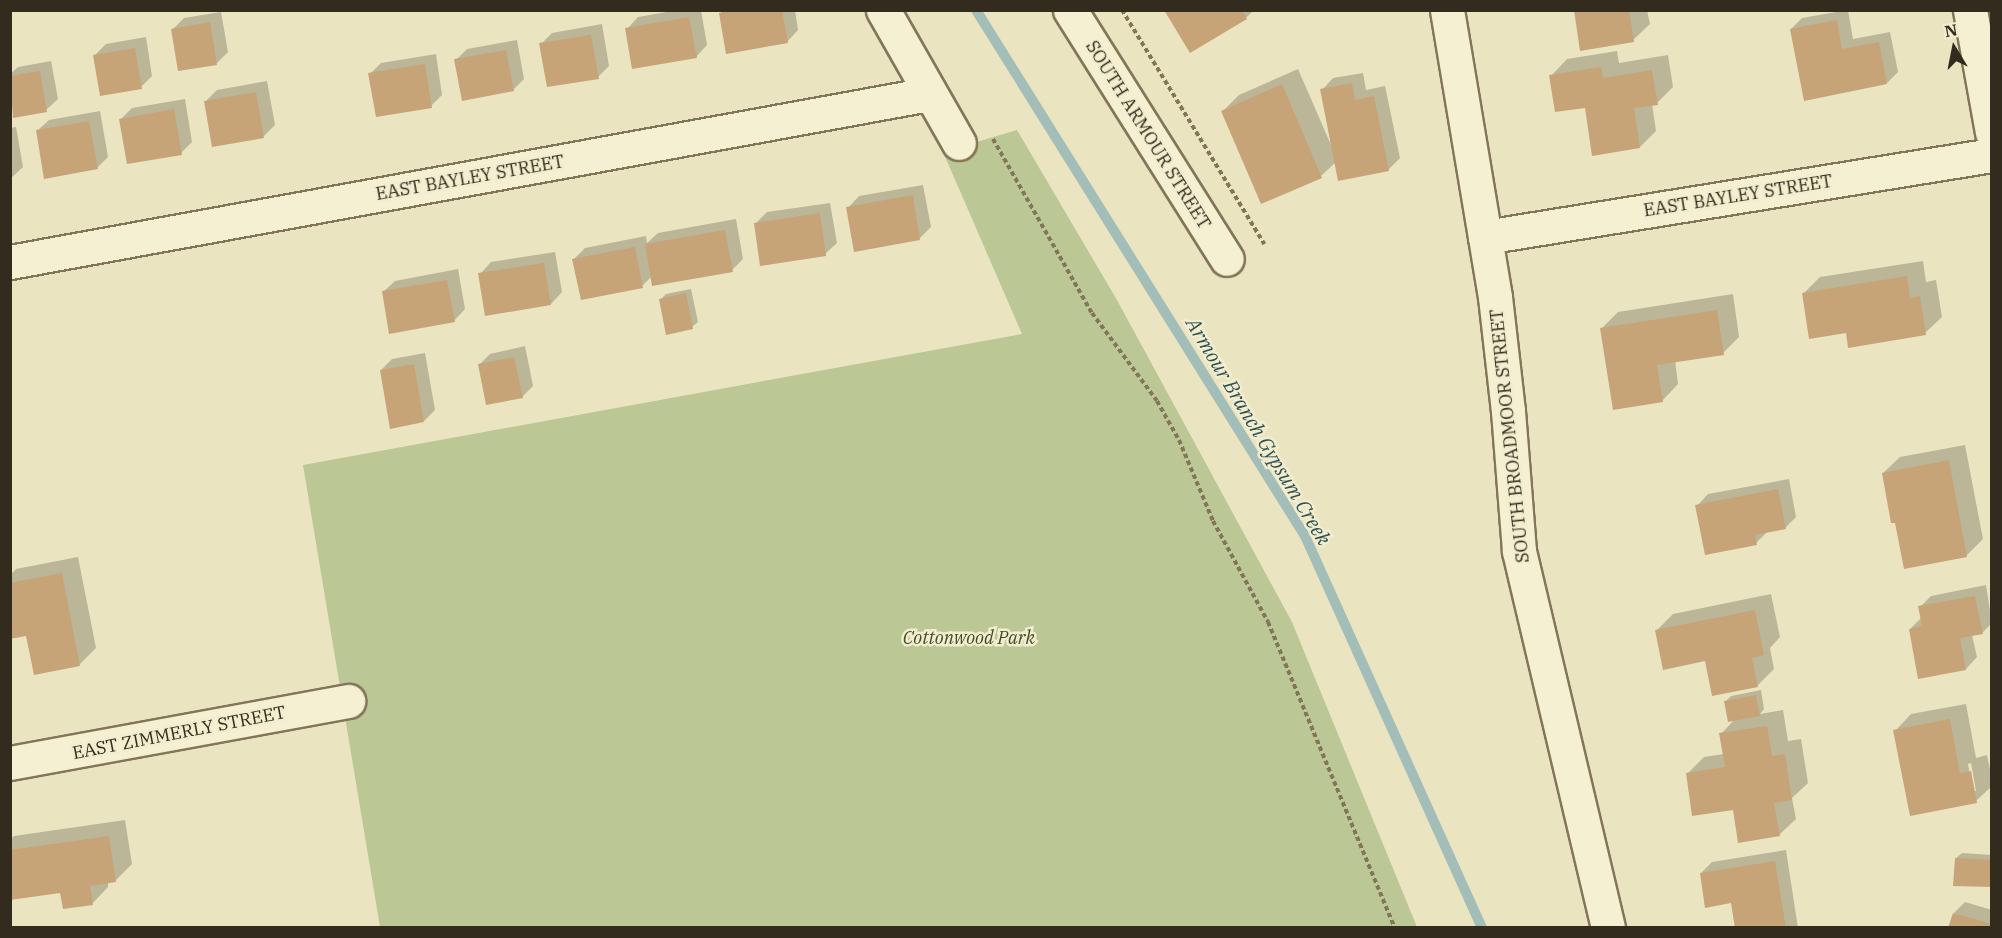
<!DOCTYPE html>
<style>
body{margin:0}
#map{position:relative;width:2002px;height:938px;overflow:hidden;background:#ebe4c0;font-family:"IBM Plex Serif",serif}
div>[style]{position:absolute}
.green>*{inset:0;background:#bbc895}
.shadow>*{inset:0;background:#0003}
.stream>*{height:10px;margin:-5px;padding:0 5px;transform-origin:5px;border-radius:5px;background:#a3bdb9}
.building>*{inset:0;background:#c7a378}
.path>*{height:4px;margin-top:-2px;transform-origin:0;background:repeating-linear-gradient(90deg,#837559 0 4.5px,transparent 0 7.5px)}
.roads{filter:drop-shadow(2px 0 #837559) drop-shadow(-2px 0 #837559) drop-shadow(0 2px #837559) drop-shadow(0 -2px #837559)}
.minor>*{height:33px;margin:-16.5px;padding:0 16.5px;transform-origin:16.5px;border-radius:16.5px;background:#f6f0d3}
span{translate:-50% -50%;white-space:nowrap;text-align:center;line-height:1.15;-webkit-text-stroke:5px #f3edcf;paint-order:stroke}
.street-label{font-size:18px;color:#332b1d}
.park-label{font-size:18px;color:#3e4f25;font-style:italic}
.water-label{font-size:20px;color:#2d5052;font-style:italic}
.frame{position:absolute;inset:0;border:12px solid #332b1d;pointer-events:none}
.north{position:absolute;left:1924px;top:18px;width:60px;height:60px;-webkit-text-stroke:4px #f3edcf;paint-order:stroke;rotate:350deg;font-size:16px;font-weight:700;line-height:24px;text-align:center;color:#332b1d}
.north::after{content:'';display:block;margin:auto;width:21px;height:27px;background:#332b1d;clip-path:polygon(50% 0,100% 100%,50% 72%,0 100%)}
</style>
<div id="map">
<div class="green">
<i style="clip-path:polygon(1017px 130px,1117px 300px,1292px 622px,1417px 927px,380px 927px,303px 465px,1022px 334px,943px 152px)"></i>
</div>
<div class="shadow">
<i style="clip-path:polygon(678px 10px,701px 10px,707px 45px,696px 57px,627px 29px,638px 17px)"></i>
<i style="clip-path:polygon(723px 10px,795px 10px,798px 30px,787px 42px,721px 13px)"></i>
<i style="clip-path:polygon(1166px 10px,1254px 10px,1246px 18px)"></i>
<i style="clip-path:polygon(1575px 10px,1647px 10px,1650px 24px,1633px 40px)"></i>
<i style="clip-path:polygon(1848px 10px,1853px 39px,1890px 32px,1898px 72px,1887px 83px,1791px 29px,1802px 18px)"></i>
<i style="clip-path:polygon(221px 12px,228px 52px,217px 63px,173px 29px,184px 18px)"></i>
<i style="clip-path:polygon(602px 24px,609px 66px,598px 77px,541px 44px,552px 33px)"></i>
<i style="clip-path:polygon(146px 37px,152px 76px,141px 87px,95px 55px,106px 44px)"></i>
<i style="clip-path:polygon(517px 40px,524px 79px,513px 90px,456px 60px,467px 49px)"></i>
<i style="clip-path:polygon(1617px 51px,1619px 63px,1668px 55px,1673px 87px,1657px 103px,1652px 104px,1656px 131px,1640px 147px,1551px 76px,1567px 59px)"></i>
<i style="clip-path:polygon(436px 54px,442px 95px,431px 106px,370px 74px,381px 63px)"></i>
<i style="clip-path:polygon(51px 61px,58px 99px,46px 110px,14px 116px,10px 74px,18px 67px)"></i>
<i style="clip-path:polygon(1298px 69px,1331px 145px,1322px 90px,1333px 78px,1363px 73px,1366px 90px,1385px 86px,1400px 158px,1388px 170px,1336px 162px,1321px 176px,1223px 111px,1239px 95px)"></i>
<i style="clip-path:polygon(267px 81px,275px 125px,264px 136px,213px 145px,206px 101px,217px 90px)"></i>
<i style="clip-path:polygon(185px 99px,192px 142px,181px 153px,121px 119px,132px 108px)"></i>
<i style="clip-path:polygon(100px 111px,108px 157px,97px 168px,37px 131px,49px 120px)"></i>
<i style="clip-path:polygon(16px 127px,23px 167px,10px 179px,10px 128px)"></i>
<i style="clip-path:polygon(923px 185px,931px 227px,920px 238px,848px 208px,859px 196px)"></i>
<i style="clip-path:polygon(830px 203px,837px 243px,825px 254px,756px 223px,767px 212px)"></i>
<i style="clip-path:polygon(736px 219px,743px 259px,732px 270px,652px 276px,642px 286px,574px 259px,585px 248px,646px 236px,647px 243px,658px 233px)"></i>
<i style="clip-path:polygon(555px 252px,562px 292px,551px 304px,480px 274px,491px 262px)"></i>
<i style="clip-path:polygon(1923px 261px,1926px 282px,1936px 280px,1942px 317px,1925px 333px,1847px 331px,1804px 293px,1820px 277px)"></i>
<i style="clip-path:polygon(458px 269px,465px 309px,454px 321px,383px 292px,395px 281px)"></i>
<i style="clip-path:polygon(691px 289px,698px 322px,692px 327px,661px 299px,666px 294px)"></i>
<i style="clip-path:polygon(1733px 294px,1739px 337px,1723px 353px,1675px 360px,1678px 384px,1662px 401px,1602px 328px,1618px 312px)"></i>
<i style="clip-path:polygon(525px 346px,533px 386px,522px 397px,479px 365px,490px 354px)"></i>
<i style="clip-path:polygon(425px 353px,435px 410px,424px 421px,381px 370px,392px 359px)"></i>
<i style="clip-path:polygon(1965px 445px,1983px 539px,1966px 556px,1897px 521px,1883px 473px,1900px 457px)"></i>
<i style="clip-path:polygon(1789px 479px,1796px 517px,1785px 528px,1767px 532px,1756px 543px,1697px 506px,1708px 494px)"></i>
<i style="clip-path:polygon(78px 557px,96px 648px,79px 665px,28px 634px,10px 637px,10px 575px,16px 569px)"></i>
<i style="clip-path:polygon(1986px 585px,1992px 623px,1982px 633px,1972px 635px,1977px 657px,1966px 669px,1910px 629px,1922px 617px,1920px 607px,1931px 596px)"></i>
<i style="clip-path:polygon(1771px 594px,1780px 637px,1770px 648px,1774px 669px,1757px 686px,1657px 630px,1673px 614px)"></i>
<i style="clip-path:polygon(1761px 690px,1764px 709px,1760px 714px,1783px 710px,1788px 741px,1801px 739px,1808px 783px,1792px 798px,1796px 819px,1779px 835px,1734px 808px,1687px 774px,1704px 757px,1724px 754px,1721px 734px,1735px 719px,1726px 701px,1731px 696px)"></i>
<i style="clip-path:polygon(evenodd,1966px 704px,1976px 758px,1987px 755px,1992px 779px,1992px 786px,1976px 801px,1895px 731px,1911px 714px,1966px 704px,1971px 763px,1976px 791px,1973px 791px,1968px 764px,1971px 763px)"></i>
<i style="clip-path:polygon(125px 820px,132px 864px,115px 881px,108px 882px,108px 887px,92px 904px,62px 891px,10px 899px,10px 840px,14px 836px)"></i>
<i style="clip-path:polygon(1786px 850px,1798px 928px,1737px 928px,1733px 902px,1701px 873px,1712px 862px)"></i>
<i style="clip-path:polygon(1962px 853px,1992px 855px,1992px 886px,1956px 858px)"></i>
<i style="clip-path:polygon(1965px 902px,1992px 910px,1992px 928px,1954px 913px)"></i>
</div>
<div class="stream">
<i style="left:976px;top:10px;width:620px;rotate:57.98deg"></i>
<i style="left:1305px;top:536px;width:430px;rotate:65.7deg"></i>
</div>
<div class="building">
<i style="clip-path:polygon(732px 10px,782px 10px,788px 43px,726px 54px,719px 13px)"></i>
<i style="clip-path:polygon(1164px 10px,1242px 10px,1247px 19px,1190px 53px)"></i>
<i style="clip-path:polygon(1574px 10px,1629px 10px,1634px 42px,1580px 51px)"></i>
<i style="clip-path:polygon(689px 17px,697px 58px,632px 69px,625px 28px)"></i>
<i style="clip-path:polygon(1837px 20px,1842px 49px,1879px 42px,1887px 84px,1804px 101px,1790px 29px)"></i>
<i style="clip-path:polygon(210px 22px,217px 65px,178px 71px,171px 29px)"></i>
<i style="clip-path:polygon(591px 35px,599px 79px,547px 87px,539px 43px)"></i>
<i style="clip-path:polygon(135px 48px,142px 89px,100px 96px,93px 55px)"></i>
<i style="clip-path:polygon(506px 50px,514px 91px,462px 101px,454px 59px)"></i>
<i style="clip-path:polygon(425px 64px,432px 108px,376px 117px,368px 73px)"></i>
<i style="clip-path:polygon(1601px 67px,1603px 78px,1652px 70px,1658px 105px,1634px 108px,1640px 148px,1592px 156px,1585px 108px,1555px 112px,1549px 75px)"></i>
<i style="clip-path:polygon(40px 71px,47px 112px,13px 118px,10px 76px)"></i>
<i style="clip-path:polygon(1352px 83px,1355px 100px,1374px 96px,1389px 171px,1338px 181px,1320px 89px)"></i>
<i style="clip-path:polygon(1282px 84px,1322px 178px,1261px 204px,1221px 111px)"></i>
<i style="clip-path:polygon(256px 92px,264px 138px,212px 147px,204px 101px)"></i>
<i style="clip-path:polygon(174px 109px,182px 155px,127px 164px,119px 119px)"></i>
<i style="clip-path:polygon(89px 121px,98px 169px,44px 179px,36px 130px)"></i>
<i style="clip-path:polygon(913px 195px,920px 240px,854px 252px,846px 207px)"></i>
<i style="clip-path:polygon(820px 213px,826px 256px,760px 266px,754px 223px)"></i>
<i style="clip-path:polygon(725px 230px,733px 272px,652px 286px,645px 244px)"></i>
<i style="clip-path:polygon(635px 247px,643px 288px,581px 300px,572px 259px)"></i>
<i style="clip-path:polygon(544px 263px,551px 305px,485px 316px,478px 273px)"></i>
<i style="clip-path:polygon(1907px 276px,1910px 298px,1920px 296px,1926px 335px,1848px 348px,1846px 333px,1809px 339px,1802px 293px)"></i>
<i style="clip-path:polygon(447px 280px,455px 322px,389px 334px,382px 291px)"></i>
<i style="clip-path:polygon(686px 293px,693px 329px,666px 335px,659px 299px)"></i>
<i style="clip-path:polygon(1717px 310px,1724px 355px,1657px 365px,1663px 402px,1613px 410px,1600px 328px)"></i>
<i style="clip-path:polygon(514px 357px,523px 398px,486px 405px,478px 364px)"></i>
<i style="clip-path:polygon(414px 364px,424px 422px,390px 429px,380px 370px)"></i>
<i style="clip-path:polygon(1949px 460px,1967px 557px,1904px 569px,1895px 523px,1891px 523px,1882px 473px)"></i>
<i style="clip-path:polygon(1778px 489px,1786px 529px,1755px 535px,1757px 545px,1705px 555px,1695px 505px)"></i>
<i style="clip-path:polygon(62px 573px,80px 666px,34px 675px,26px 636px,10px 639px,10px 583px)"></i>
<i style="clip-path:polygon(1975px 596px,1983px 634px,1960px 638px,1966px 670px,1918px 679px,1909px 629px,1922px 626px,1918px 606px)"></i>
<i style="clip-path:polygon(1755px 610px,1764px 655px,1752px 658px,1758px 687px,1712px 696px,1705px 661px,1663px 670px,1655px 630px)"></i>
<i style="clip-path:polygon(1756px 695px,1760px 716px,1728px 722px,1724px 701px)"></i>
<i style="clip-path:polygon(1950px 719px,1960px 773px,1971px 771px,1977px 803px,1910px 816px,1893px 730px)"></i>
<i style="clip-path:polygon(1767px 726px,1772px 756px,1785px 754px,1792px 800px,1774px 803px,1780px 836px,1738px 843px,1733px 810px,1692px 816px,1686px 773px,1725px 767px,1719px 733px)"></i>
<i style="clip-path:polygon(109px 836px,116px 882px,90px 886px,93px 905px,63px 909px,60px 893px,10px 900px,10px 850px)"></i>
<i style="clip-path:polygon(1955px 858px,1992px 860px,1992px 887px,1953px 886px)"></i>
<i style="clip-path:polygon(1775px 861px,1786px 928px,1735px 928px,1731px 903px,1705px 908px,1700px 873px)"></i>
<i style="clip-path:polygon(1953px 913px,1992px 924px,1992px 928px,1948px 928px)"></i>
</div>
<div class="path">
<i style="left:1122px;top:10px;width:274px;rotate:58.7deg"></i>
<i style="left:993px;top:139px;width:200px;rotate:60.4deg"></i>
<i style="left:1092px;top:313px;width:109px;rotate:53.5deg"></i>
<i style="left:1157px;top:401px;width:45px;rotate:60.6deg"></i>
<i style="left:1179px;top:440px;width:88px;rotate:67.2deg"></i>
<i style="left:1213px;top:521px;width:115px;rotate:61.4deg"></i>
<i style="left:1268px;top:622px;width:331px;rotate:67.5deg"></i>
</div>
<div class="roads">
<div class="minor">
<i style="left:883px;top:10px;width:153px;rotate:60.3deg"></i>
<i style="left:1070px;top:10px;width:294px;rotate:57.8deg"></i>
<i style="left:1447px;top:10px;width:291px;rotate:80.5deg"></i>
<i style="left:1495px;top:297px;width:115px;rotate:83.5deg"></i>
<i style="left:1508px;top:411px;width:140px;rotate:85.5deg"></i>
<i style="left:1519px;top:551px;width:387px;rotate:76.7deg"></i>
<i style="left:1970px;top:10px;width:124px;rotate:79.8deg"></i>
<i style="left:1485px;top:237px;width:514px;rotate:-9.19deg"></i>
<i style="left:10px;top:262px;width:934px;rotate:-10.36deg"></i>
<i style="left:10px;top:763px;width:344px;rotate:-10.4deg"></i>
</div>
</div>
<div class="street-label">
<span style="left:1148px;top:135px;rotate:58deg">SOUTH ARMOUR STREET</span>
<span style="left:470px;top:178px;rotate:-10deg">EAST BAYLEY STREET</span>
<span style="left:1738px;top:196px;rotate:-9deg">EAST BAYLEY STREET</span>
<span style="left:1510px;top:436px;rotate:-96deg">SOUTH BROADMOOR STREET</span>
<span style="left:179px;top:733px;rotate:-11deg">EAST ZIMMERLY STREET</span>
</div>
<div class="park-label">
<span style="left:969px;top:638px">Cottonwood Park</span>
</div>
<div class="water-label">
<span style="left:1259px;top:431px;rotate:59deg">Armour Branch Gypsum Creek</span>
</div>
<div class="frame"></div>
<div class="north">N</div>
</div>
